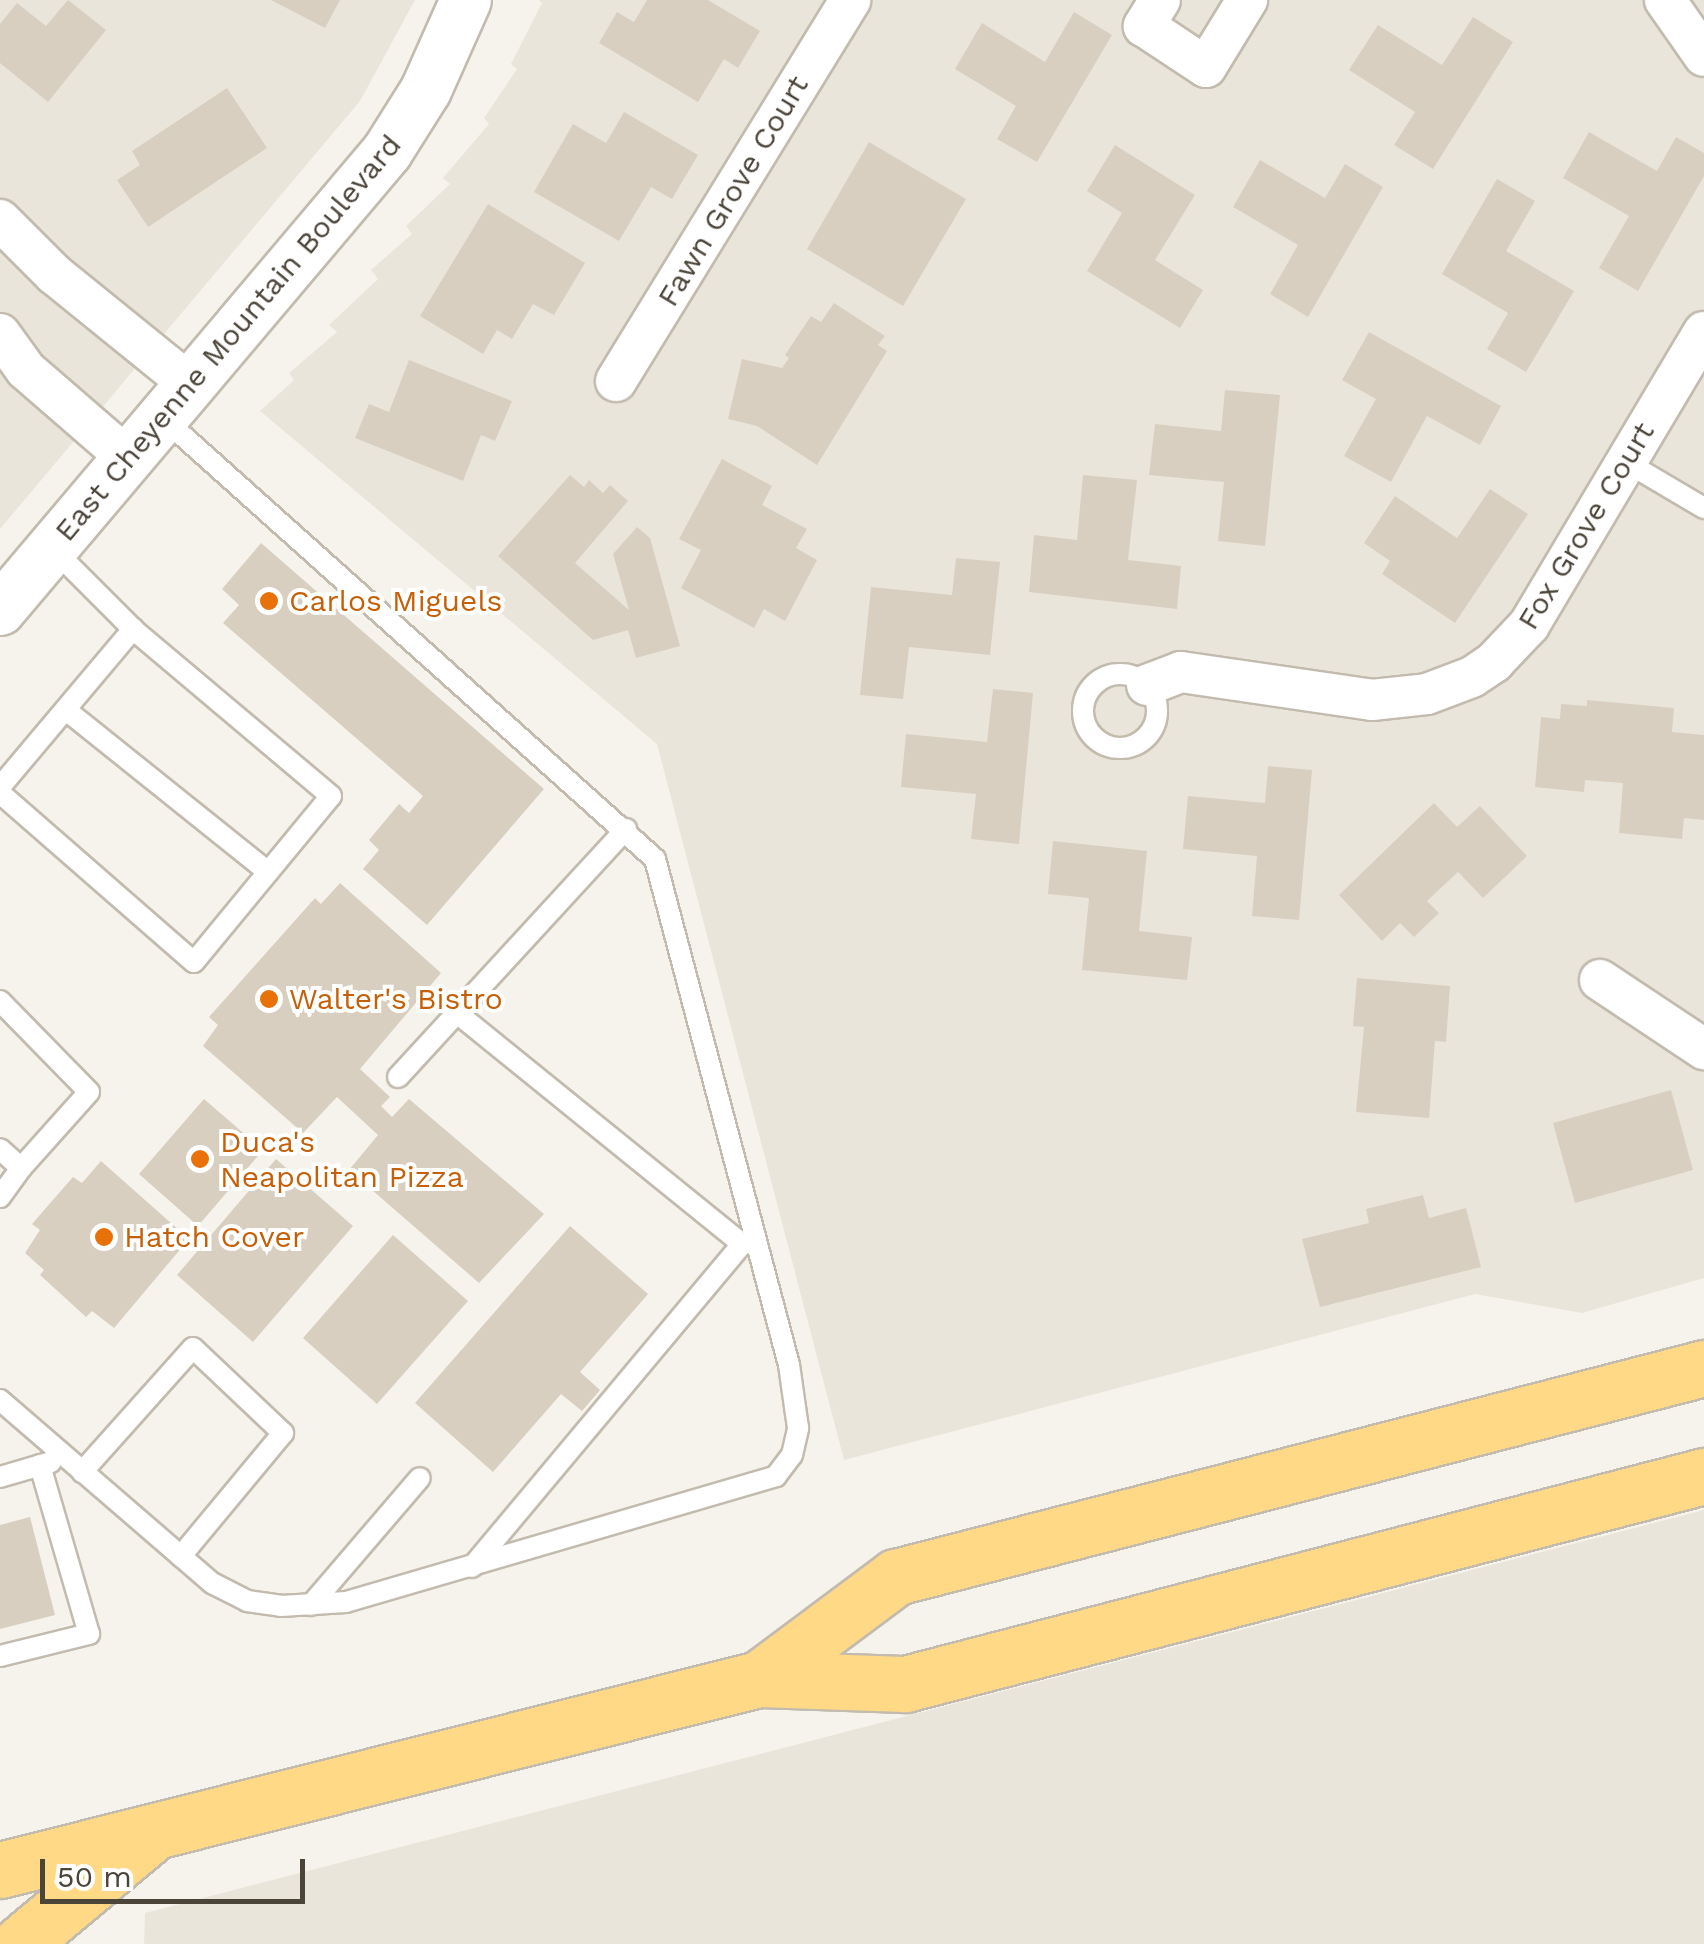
<!DOCTYPE html>
<style>
body{margin:0}
#map{position:relative;width:1704px;height:1944px;overflow:hidden;background:#f6f3ec;font-family:"Work Sans",sans-serif}
div>[style]{position:absolute}
.residential>*{inset:0;background:#eae5da}
.building>*{inset:0;background:#d8cfc1}
.roads{filter:drop-shadow(2px 0 #c2bbae) drop-shadow(-2px 0 #c2bbae) drop-shadow(0 2px #c2bbae) drop-shadow(0 -2px #c2bbae)}
.service>*{height:20px;margin:-10px;padding:0 10px;transform-origin:10px;border-radius:10px;background:#fff}
.service>.ring{margin:-10px;padding:0;box-sizing:content-box;background:none;border:20px solid #fff;border-radius:50%}
.minor>*{height:40px;margin:-20px;padding:0 20px;transform-origin:20px;border-radius:20px;background:#fff}
.tertiary>*{height:50px;margin:-25px;padding:0 25px;transform-origin:25px;border-radius:25px;background:#fff}
.trunk>*{height:55px;margin:-27.5px;padding:0 27.5px;transform-origin:27.5px;border-radius:27.5px;background:#ffd985}
.dots>*{width:28px;height:28px;translate:-50% -50%;box-sizing:border-box;border:5px solid #fff;border-radius:50%}
span{translate:-50% -50%;white-space:nowrap;text-align:center;line-height:1.15;-webkit-text-stroke:8px #fff;paint-order:stroke}
.street-label{font-size:30px;color:#4b4439}
.food-label{font-size:30px;color:#c56008}
.left{translate:0 -50%;text-align:left}
.scale{position:absolute;left:40px;top:1859px;width:265px;height:45px;box-sizing:border-box;border:5px solid #4b4439;border-top:0;padding-left:12px;font-size:30px;line-height:35px;white-space:nowrap;color:#4b4439;-webkit-text-stroke:8px #fff;paint-order:stroke}
</style>
<div id="map">
<div class="residential">
<i style="clip-path:polygon(0 0,415px 0,360px 101px,0 529px)"></i>
<i style="clip-path:polygon(539px 0,1704px 0,1704px 1278px,1582px 1313px,1475px 1294px,844px 1460px,657px 744px,260px 411px,294px 380px,289px 373px,337px 332px,329px 325px,378px 279px,371px 270px,412px 234px,406px 226px,450px 184px,443px 178px,489px 124px,484px 118px,517px 69px,511px 64px,542px 3px)"></i>
<i style="clip-path:polygon(1704px 1510px,1704px 1944px,144px 1944px,145px 1913px)"></i>
</div>
<div class="building">
<i style="clip-path:polygon(68px 0,106px 30px,48px 102px,0 63px,0 24px,17px 3px,46px 26px)"></i>
<i style="clip-path:polygon(271px 0,340px 0,325px 28px)"></i>
<i style="clip-path:polygon(647px 0,708px 0,760px 31px,738px 68px,724px 59px,698px 102px,599px 43px,617px 12px,634px 22px)"></i>
<i style="clip-path:polygon(1074px 12px,1112px 35px,1037px 162px,997px 139px,1016px 106px,955px 69px,982px 23px,1045px 62px)"></i>
<i style="clip-path:polygon(1473px 17px,1513px 42px,1433px 169px,1394px 145px,1415px 112px,1349px 70px,1378px 25px,1442px 65px)"></i>
<i style="clip-path:polygon(227px 88px,267px 148px,148px 227px,117px 180px,140px 165px,132px 151px)"></i>
<i style="clip-path:polygon(624px 112px,698px 155px,672px 199px,651px 187px,619px 241px,534px 192px,573px 124px,606px 143px)"></i>
<i style="clip-path:polygon(1589px 132px,1657px 171px,1676px 137px,1704px 153px,1704px 176px,1638px 291px,1599px 268px,1629px 216px,1563px 178px)"></i>
<i style="clip-path:polygon(869px 142px,966px 199px,903px 306px,807px 249px)"></i>
<i style="clip-path:polygon(1115px 145px,1195px 195px,1155px 260px,1203px 290px,1180px 328px,1087px 271px,1122px 213px,1087px 191px)"></i>
<i style="clip-path:polygon(1260px 160px,1325px 198px,1345px 164px,1383px 187px,1308px 317px,1270px 294px,1298px 245px,1233px 207px)"></i>
<i style="clip-path:polygon(1497px 179px,1535px 201px,1506px 251px,1574px 291px,1526px 372px,1487px 349px,1508px 313px,1442px 274px)"></i>
<i style="clip-path:polygon(488px 204px,585px 263px,554px 315px,533px 304px,512px 339px,497px 330px,483px 354px,420px 316px)"></i>
<i style="clip-path:polygon(834px 303px,885px 336px,878px 345px,887px 351px,817px 465px,757px 426px,728px 419px,742px 359px,782px 368px,789px 358px,785px 355px,811px 316px,821px 322px)"></i>
<i style="clip-path:polygon(1369px 332px,1501px 406px,1480px 445px,1427px 416px,1391px 482px,1344px 456px,1376px 399px,1342px 380px)"></i>
<i style="clip-path:polygon(409px 360px,512px 401px,495px 441px,481px 435px,463px 481px,355px 438px,369px 404px,389px 412px)"></i>
<i style="clip-path:polygon(1225px 390px,1280px 395px,1265px 546px,1218px 541px,1224px 482px,1149px 475px,1155px 424px,1221px 431px)"></i>
<i style="clip-path:polygon(722px 459px,772px 486px,762px 505px,807px 529px,796px 548px,817px 560px,785px 621px,764px 609px,754px 628px,681px 588px,701px 550px,679px 539px)"></i>
<i style="clip-path:polygon(570px 475px,584px 487px,589px 480px,603px 493px,610px 485px,628px 501px,575px 563px,629px 610px,613px 554px,637px 527px,650px 538px,680px 646px,636px 658px,628px 630px,593px 640px,498px 556px)"></i>
<i style="clip-path:polygon(1083px 475px,1137px 480px,1128px 560px,1181px 566px,1177px 609px,1029px 592px,1034px 535px,1077px 540px)"></i>
<i style="clip-path:polygon(1490px 489px,1528px 514px,1455px 623px,1382px 574px,1390px 561px,1364px 543px,1395px 496px,1457px 538px)"></i>
<i style="clip-path:polygon(261px 543px,544px 789px,427px 925px,363px 869px,379px 850px,369px 840px,399px 804px,409px 813px,423px 796px,223px 623px,239px 605px,222px 589px)"></i>
<i style="clip-path:polygon(956px 558px,1000px 562px,990px 655px,909px 647px,903px 699px,860px 695px,871px 587px,952px 595px)"></i>
<i style="clip-path:polygon(993px 689px,1033px 693px,1019px 844px,971px 839px,976px 794px,901px 787px,906px 734px,987px 742px)"></i>
<i style="clip-path:polygon(1587px 700px,1674px 708px,1672px 732px,1704px 735px,1704px 820px,1684px 818px,1682px 839px,1619px 833px,1623px 783px,1585px 780px,1584px 792px,1535px 787px,1541px 717px,1560px 719px,1561px 704px,1587px 706px)"></i>
<i style="clip-path:polygon(1268px 766px,1312px 770px,1299px 920px,1252px 916px,1257px 856px,1183px 849px,1188px 796px,1265px 803px)"></i>
<i style="clip-path:polygon(1434px 803px,1457px 827px,1480px 806px,1527px 856px,1483px 898px,1458px 872px,1427px 901px,1439px 913px,1414px 937px,1400px 923px,1382px 941px,1339px 895px)"></i>
<i style="clip-path:polygon(1053px 841px,1147px 851px,1139px 931px,1192px 937px,1187px 980px,1082px 970px,1089px 898px,1048px 894px)"></i>
<i style="clip-path:polygon(340px 883px,441px 973px,360px 1069px,390px 1097px,381px 1106px,392px 1117px,409px 1099px,544px 1214px,479px 1283px,349px 1170px,378px 1135px,337px 1097px,303px 1133px,203px 1046px,218px 1025px,209px 1017px,315px 898px,321px 904px)"></i>
<i style="clip-path:polygon(1357px 978px,1450px 986px,1446px 1042px,1435px 1041px,1429px 1118px,1356px 1112px,1364px 1027px,1353px 1026px)"></i>
<i style="clip-path:polygon(1671px 1090px,1693px 1170px,1575px 1203px,1553px 1123px)"></i>
<i style="clip-path:polygon(204px 1099px,263px 1150px,198px 1226px,139px 1174px)"></i>
<i style="clip-path:polygon(276px 1159px,353px 1226px,253px 1342px,177px 1275px)"></i>
<i style="clip-path:polygon(101px 1161px,189px 1239px,114px 1328px,92px 1311px,86px 1317px,40px 1275px,44px 1270px,25px 1253px,40px 1230px,32px 1224px,73px 1177px,82px 1183px)"></i>
<i style="clip-path:polygon(1423px 1195px,1429px 1218px,1466px 1208px,1481px 1267px,1320px 1307px,1302px 1239px,1369px 1223px,1366px 1209px)"></i>
<i style="clip-path:polygon(570px 1226px,648px 1294px,580px 1372px,600px 1390px,582px 1411px,561px 1394px,493px 1472px,415px 1403px)"></i>
<i style="clip-path:polygon(393px 1235px,468px 1301px,377px 1404px,303px 1338px)"></i>
<i style="clip-path:polygon(30px 1517px,55px 1615px,0 1629px,0 1525px)"></i>
</div>
<div class="roads">
<div class="service">
<i style="left:1626px;top:462px;width:91px;rotate:30.5deg"></i>
<i class="ring" style="left:1083px;top:674px;width:54px;height:54px"></i>
<i style="left:66px;top:710px;width:259px;rotate:38.7deg"></i>
<i style="left:0;top:787px;width:207px;rotate:-49.9deg"></i>
<i style="left:0;top:793px;width:257px;rotate:41.1deg"></i>
<i style="left:194px;top:962px;width:215px;rotate:-50.5deg"></i>
<i style="left:331px;top:796px;width:259px;rotate:-139.9deg"></i>
<i style="left:133px;top:629px;width:113px;rotate:-135deg"></i>
<i style="left:0;top:1001px;width:127px;rotate:45.6deg"></i>
<i style="left:89px;top:1092px;width:102px;rotate:131.8deg"></i>
<i style="left:21px;top:1168px;width:28px;rotate:-138deg"></i>
<i style="left:457px;top:1013px;width:367px;rotate:39deg"></i>
<i style="left:742px;top:1244px;width:13px;rotate:-9deg"></i>
<i style="left:398px;top:1077px;width:337px;rotate:-47.4deg"></i>
<i style="left:0;top:1197px;width:36px;rotate:-54deg"></i>
<i style="left:0;top:1400px;width:280px;rotate:40.8deg"></i>
<i style="left:212px;top:1583px;width:39px;rotate:27deg"></i>
<i style="left:247px;top:1601px;width:34px;rotate:8deg"></i>
<i style="left:281px;top:1606px;width:65px;rotate:-3.5deg"></i>
<i style="left:346px;top:1602px;width:448px;rotate:-16.3deg"></i>
<i style="left:776px;top:1476px;width:26px;rotate:-53deg"></i>
<i style="left:792px;top:1455px;width:28px;rotate:-77deg"></i>
<i style="left:798px;top:1428px;width:64px;rotate:-98.1deg"></i>
<i style="left:789px;top:1365px;width:523px;rotate:-104.83deg"></i>
<i style="left:655px;top:859px;width:659px;rotate:-138.14deg"></i>
<i style="left:82px;top:1472px;width:166px;rotate:-48.2deg"></i>
<i style="left:193px;top:1348px;width:124px;rotate:43.4deg"></i>
<i style="left:283px;top:1433px;width:160px;rotate:129.7deg"></i>
<i style="left:0;top:1477px;width:53px;rotate:-16.4deg"></i>
<i style="left:472px;top:1567px;width:421px;rotate:-50.1deg"></i>
<i style="left:311px;top:1605px;width:167px;rotate:-49.4deg"></i>
<i style="left:0;top:1656px;width:92px;rotate:-13.9deg"></i>
<i style="left:89px;top:1634px;width:176px;rotate:-106.2deg"></i>
</div>
<div class="minor">
<i style="left:1160px;top:0;width:31px;rotate:122deg"></i>
<i style="left:1144px;top:26px;width:74px;rotate:33.5deg"></i>
<i style="left:1206px;top:67px;width:79px;rotate:-58.5deg"></i>
<i style="left:1665px;top:0;width:68px;rotate:55.1deg"></i>
<i style="left:0;top:220px;width:76px;rotate:45deg"></i>
<i style="left:54px;top:274px;width:176px;rotate:39deg"></i>
<i style="left:0;top:334px;width:44px;rotate:54.2deg"></i>
<i style="left:26px;top:370px;width:138px;rotate:40.9deg"></i>
<i style="left:616px;top:381px;width:447px;rotate:-58.4deg"></i>
<i style="left:1147px;top:685px;width:36px;rotate:-21deg"></i>
<i style="left:1181px;top:672px;width:193px;rotate:8.3deg"></i>
<i style="left:1372px;top:700px;width:55px;rotate:-6.2deg"></i>
<i style="left:1427px;top:694px;width:48px;rotate:-20.7deg"></i>
<i style="left:1472px;top:677px;width:27px;rotate:-34deg"></i>
<i style="left:1494px;top:662px;width:51px;rotate:-46.6deg"></i>
<i style="left:1529px;top:625px;width:341px;rotate:-59.2deg"></i>
<i style="left:1600px;top:980px;width:125px;rotate:33.6deg"></i>
</div>
<div class="tertiary">
<i style="left:0;top:610px;width:600px;rotate:-49.8deg"></i>
<i style="left:387px;top:152px;width:73px;rotate:-57.8deg"></i>
<i style="left:426px;top:90px;width:98px;rotate:-66deg"></i>
</div>
<div class="trunk">
<i style="left:759px;top:1679px;width:171px;rotate:-36.7deg"></i>
<i style="left:896px;top:1577px;width:835px;rotate:-14.5deg"></i>
<i style="left:0;top:1870px;width:783px;rotate:-14.13deg"></i>
<i style="left:759px;top:1679px;width:146px;rotate:2deg"></i>
<i style="left:905px;top:1684px;width:826px;rotate:-14.59deg"></i>
<i style="left:20px;top:1944px;width:167px;rotate:-39.9deg"></i>
</div>
</div>
<div class="dots">
<i style="left:269px;top:601px;background:#e8710a"></i>
<i style="left:269px;top:999px;background:#e8710a"></i>
<i style="left:200px;top:1159px;background:#e8710a"></i>
<i style="left:104px;top:1237px;background:#e8710a"></i>
</div>
<div class="street-label">
<span style="left:733px;top:191px;rotate:-59deg">Fawn Grove Court</span>
<span style="left:228px;top:338px;rotate:-50deg">East Cheyenne Mountain Boulevard</span>
<span style="left:1586px;top:526px;rotate:-59deg">Fox Grove Court</span>
</div>
<div class="food-label">
<span class="left" style="left:289px;top:601px">Carlos Miguels</span>
<span class="left" style="left:289px;top:999px">Walter's Bistro</span>
<span class="left" style="left:220px;top:1159px">Duca's<br>Neapolitan Pizza</span>
<span class="left" style="left:124px;top:1237px">Hatch Cover</span>
</div>
<div class="scale">50 m</div>
</div>
